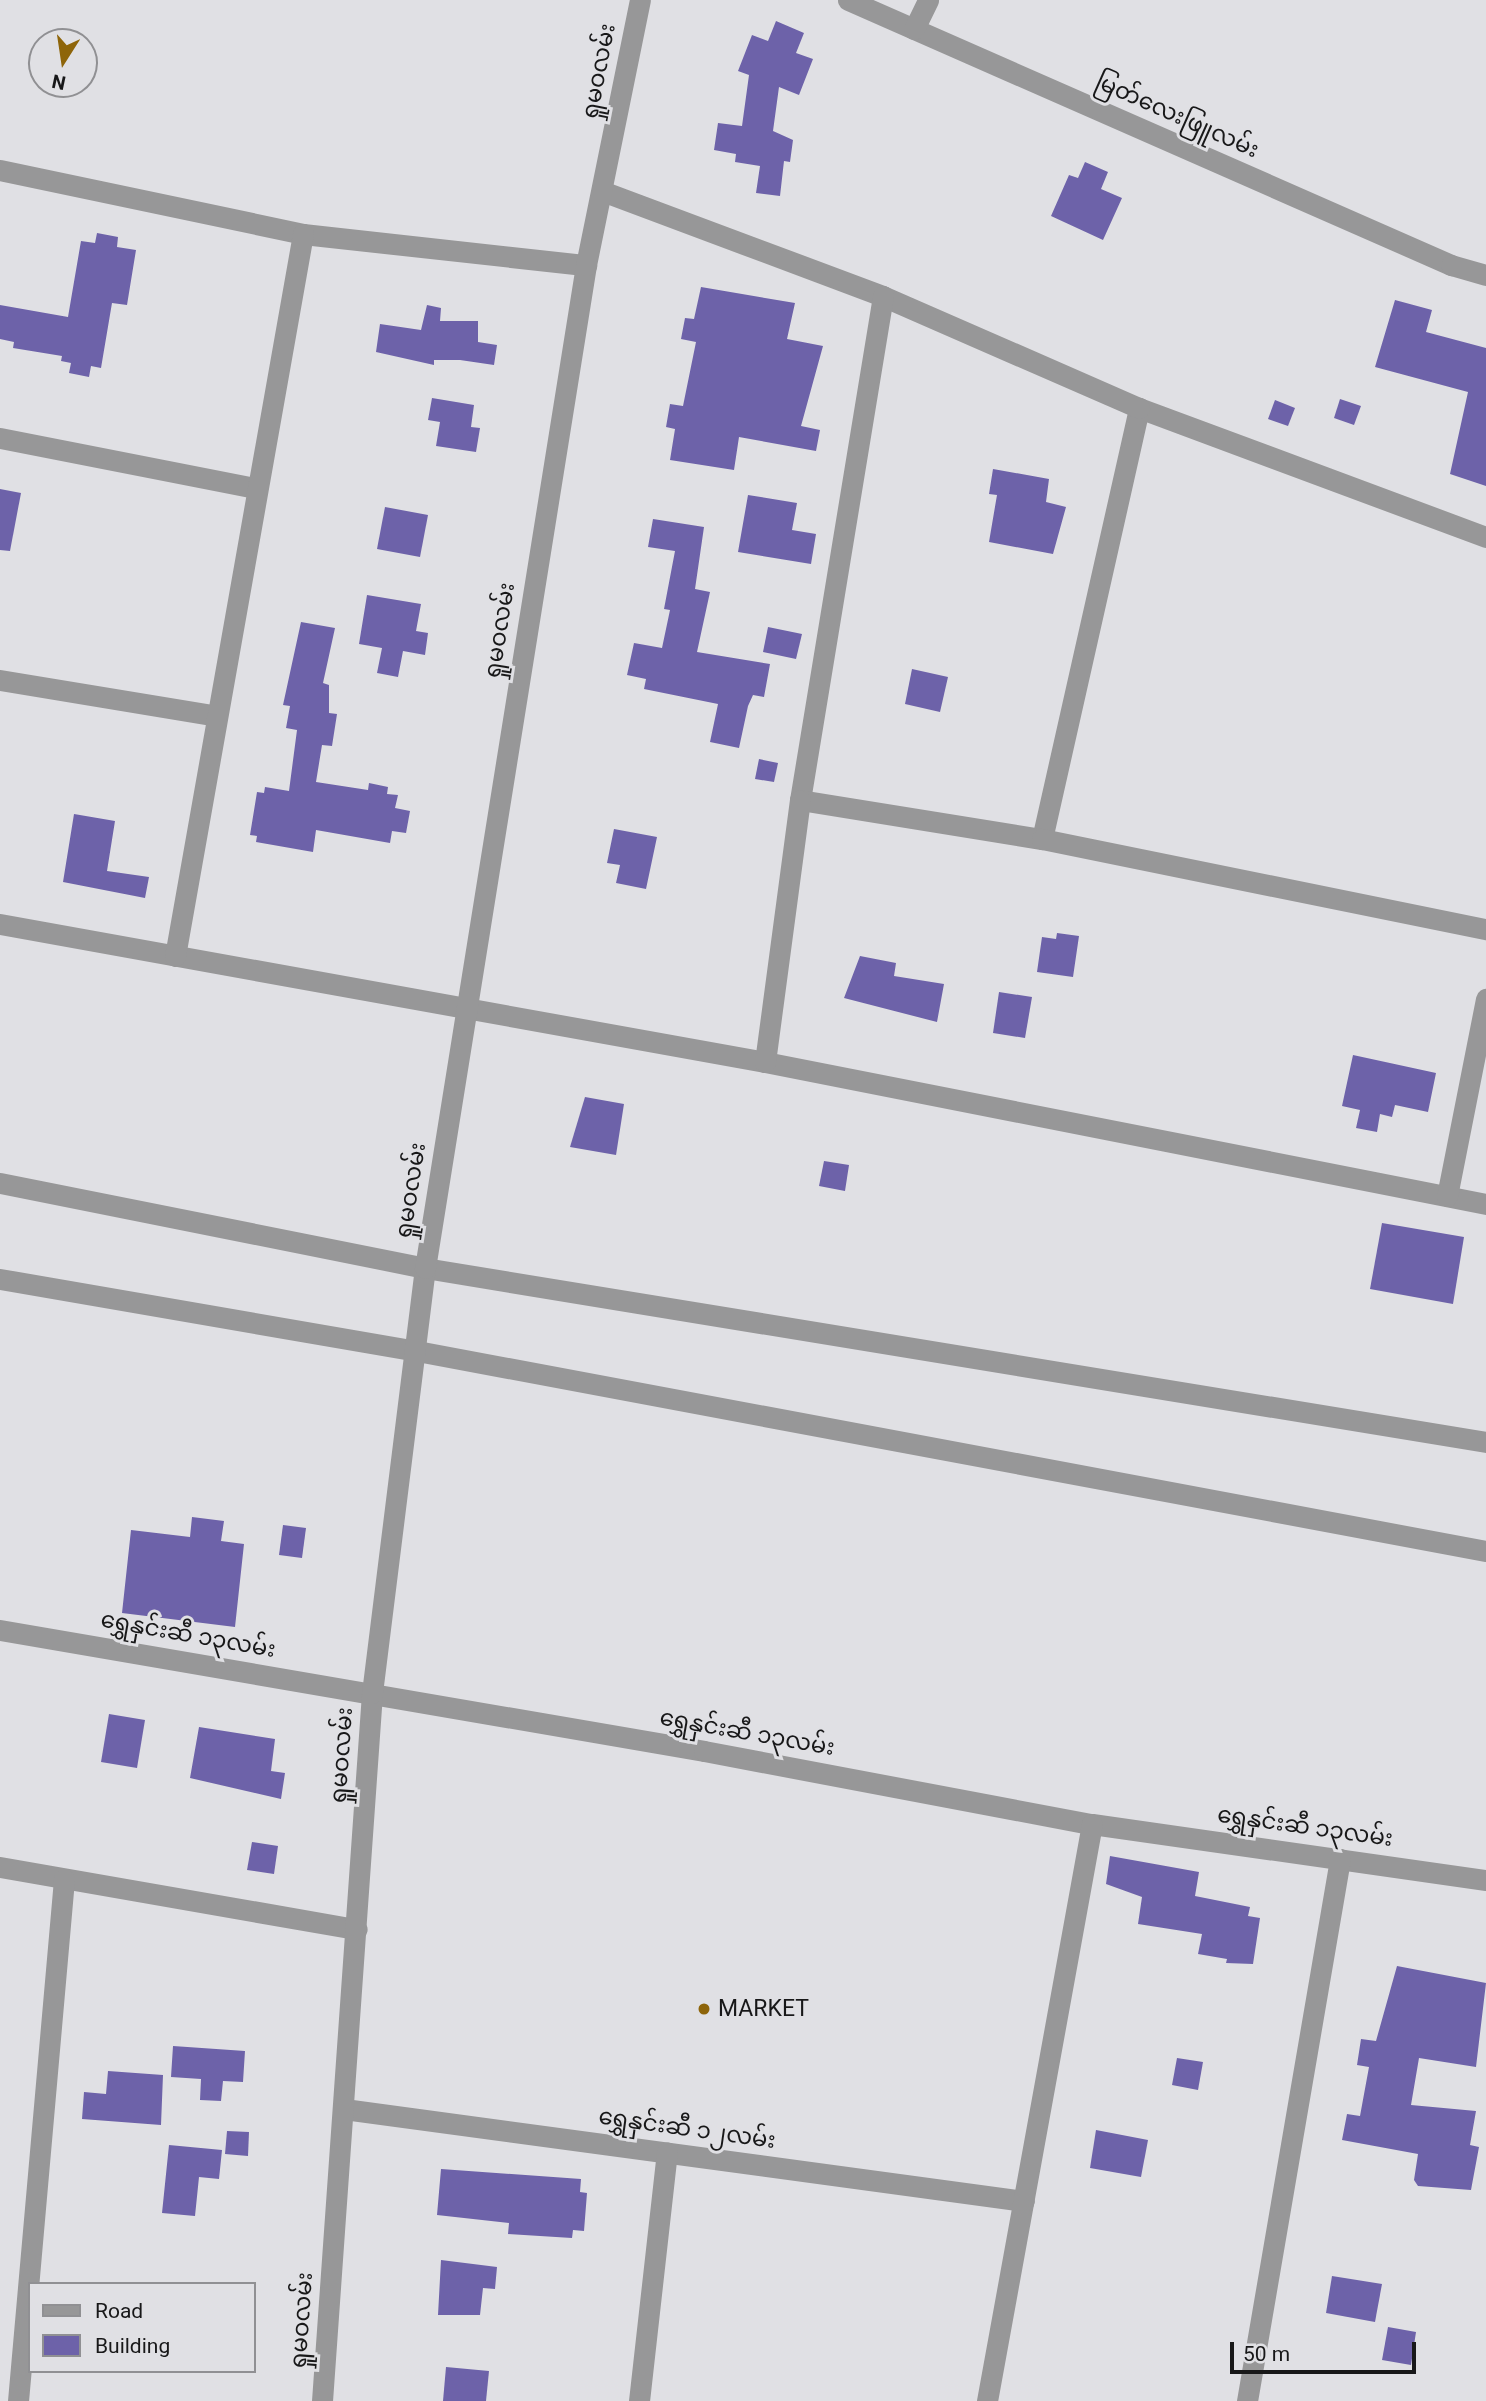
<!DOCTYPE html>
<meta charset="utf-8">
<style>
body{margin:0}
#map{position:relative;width:1486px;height:2401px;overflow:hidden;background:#e0e0e4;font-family:Roboto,"Noto Sans Myanmar",sans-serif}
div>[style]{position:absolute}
.building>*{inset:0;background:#6d62a9}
.minor>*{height:21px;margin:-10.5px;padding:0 10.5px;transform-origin:10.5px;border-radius:10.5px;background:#979798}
.dots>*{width:19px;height:19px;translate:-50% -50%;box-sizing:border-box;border:4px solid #e0e0e4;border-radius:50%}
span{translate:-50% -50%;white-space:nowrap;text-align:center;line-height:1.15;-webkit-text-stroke:6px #e0e0e4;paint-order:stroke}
.street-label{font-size:23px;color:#181819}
.poi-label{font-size:23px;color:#181819}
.left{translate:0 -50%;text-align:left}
.legend{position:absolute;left:28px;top:2282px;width:228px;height:91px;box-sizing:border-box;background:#e0e0e4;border:2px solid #909093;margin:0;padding:9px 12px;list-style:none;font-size:21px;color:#181819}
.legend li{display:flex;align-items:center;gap:14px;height:35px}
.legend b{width:35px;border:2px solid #909093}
.north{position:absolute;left:28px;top:28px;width:70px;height:70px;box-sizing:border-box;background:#e0e0e4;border:2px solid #909093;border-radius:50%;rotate:192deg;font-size:19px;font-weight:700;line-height:28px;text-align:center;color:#181819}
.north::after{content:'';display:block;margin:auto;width:24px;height:32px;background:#8e650a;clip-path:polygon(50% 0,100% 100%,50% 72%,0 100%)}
.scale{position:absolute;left:1230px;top:2342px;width:186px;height:32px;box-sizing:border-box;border:4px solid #181819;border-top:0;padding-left:9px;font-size:21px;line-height:24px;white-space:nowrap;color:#181819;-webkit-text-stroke:5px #e0e0e4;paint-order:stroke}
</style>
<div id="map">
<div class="building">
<i style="clip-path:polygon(776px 21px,804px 33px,796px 53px,813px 59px,799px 95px,779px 87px,773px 131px,793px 140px,790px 162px,784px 161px,780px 196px,756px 193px,760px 166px,735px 162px,736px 154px,714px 150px,718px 123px,742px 126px,749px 75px,738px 71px,752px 35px,768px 41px)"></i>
<i style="clip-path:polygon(1085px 162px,1108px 172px,1101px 189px,1122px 198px,1103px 240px,1051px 216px,1069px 175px,1078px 178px)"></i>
<i style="clip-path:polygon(97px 233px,118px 237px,117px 247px,136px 250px,127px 305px,112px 303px,101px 368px,91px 366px,89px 377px,69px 373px,71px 363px,61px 361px,62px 356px,13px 348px,14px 342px,0 339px,0 305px,68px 317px,81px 241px,95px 243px)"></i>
<i style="clip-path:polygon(701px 287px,795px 303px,787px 339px,823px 346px,801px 426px,820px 430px,816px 451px,739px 437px,734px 470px,670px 460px,675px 429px,666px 427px,670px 404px,683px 406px,696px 342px,681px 339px,685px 318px,694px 319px)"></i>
<i style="clip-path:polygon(1395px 300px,1432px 310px,1426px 332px,1486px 348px,1486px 486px,1450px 474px,1468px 392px,1375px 367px)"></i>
<i style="clip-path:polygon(427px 305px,441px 308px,440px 321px,478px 321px,478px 342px,497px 345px,494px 365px,460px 360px,434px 360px,434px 365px,376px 352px,380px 324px,421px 330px)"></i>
<i style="clip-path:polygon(432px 398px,474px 405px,471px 427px,480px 428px,476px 452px,436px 446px,440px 422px,428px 420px)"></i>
<i style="clip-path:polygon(1340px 399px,1361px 406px,1354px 425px,1334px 418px)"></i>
<i style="clip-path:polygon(1275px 400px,1295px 408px,1288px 426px,1268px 419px)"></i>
<i style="clip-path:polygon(993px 469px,1049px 479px,1046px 502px,1066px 507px,1053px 554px,989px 542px,997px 495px,989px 494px)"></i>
<i style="clip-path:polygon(0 489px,21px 493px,10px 551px,0 550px)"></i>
<i style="clip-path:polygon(748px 495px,797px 503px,792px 530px,816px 534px,811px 564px,738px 552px)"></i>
<i style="clip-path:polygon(385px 507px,428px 515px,420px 557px,377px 549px)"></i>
<i style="clip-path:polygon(653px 519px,704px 527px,695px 589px,710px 592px,697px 652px,770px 664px,764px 697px,753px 695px,748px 706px,739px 748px,710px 742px,718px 704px,644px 689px,646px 679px,627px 675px,634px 643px,662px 648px,670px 610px,664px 609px,675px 551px,648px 547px)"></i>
<i style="clip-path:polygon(367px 595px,421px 604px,416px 631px,428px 633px,425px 655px,403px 651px,398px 677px,377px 673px,382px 648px,359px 644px)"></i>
<i style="clip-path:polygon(301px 622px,335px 628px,323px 683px,329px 685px,329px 713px,337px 714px,332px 746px,322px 745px,316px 782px,368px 790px,369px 783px,388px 787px,387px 794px,398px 795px,395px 808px,410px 811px,406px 833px,392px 831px,390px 843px,316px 830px,313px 852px,256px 842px,257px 836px,250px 835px,257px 792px,264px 793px,265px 787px,289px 791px,297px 730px,286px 728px,290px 706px,283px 705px)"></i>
<i style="clip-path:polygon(768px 627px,802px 634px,796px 659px,763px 652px)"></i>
<i style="clip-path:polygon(912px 669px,948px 677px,940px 712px,905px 704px)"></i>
<i style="clip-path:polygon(759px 759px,778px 763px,774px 782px,755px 779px)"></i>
<i style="clip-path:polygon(74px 814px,115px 821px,107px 871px,149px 877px,145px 898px,63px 882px)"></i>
<i style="clip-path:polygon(614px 829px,657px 837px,646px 889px,616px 883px,620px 865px,607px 863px)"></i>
<i style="clip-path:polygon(1057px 933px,1079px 936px,1073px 977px,1037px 972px,1042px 937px,1056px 939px)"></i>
<i style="clip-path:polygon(860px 956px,896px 963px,894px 976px,944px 984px,937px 1022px,844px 998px)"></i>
<i style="clip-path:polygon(999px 992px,1032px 997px,1025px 1038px,993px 1033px)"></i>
<i style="clip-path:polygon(1353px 1055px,1436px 1073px,1428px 1112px,1395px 1105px,1392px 1117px,1380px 1114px,1377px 1132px,1356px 1128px,1360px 1110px,1342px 1106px)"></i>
<i style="clip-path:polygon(585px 1097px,624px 1104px,616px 1155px,570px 1147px)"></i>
<i style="clip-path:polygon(824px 1161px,849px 1165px,845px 1191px,819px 1186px)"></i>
<i style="clip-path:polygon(1382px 1223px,1464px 1237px,1453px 1304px,1370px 1289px)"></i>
<i style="clip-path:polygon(192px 1517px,224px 1521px,221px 1541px,244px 1544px,235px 1627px,122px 1613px,131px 1530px,190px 1537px)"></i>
<i style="clip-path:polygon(283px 1525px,306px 1528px,302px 1558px,279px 1555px)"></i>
<i style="clip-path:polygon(109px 1714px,145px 1720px,137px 1768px,101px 1762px)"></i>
<i style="clip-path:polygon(199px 1727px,275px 1739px,271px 1771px,285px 1773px,281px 1799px,190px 1778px)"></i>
<i style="clip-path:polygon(252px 1842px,278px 1846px,274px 1874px,247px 1870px)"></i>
<i style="clip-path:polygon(1110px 1856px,1199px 1872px,1195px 1896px,1250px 1907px,1248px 1916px,1260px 1918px,1253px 1964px,1226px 1963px,1227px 1959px,1198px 1954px,1202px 1934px,1138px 1924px,1142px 1897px,1106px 1884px)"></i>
<i style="clip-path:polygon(1397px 1966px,1486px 1983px,1476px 2067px,1419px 2058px,1411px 2105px,1476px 2111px,1470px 2145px,1479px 2147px,1471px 2190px,1418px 2186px,1414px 2180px,1418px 2154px,1342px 2140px,1347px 2114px,1360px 2116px,1369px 2067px,1357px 2065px,1361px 2039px,1376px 2041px)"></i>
<i style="clip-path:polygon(173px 2046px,245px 2051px,243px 2082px,223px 2081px,221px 2101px,200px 2100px,201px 2079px,171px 2077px)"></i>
<i style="clip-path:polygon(1177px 2058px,1203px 2062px,1198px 2090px,1172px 2085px)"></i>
<i style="clip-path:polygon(108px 2071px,163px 2075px,161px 2125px,82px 2119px,84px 2092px,106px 2094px)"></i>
<i style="clip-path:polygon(1096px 2130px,1148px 2140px,1141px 2177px,1090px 2168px)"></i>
<i style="clip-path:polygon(227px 2131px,249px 2132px,248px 2156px,225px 2154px)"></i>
<i style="clip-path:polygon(169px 2145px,222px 2150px,219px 2179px,199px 2177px,195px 2216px,162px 2213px)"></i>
<i style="clip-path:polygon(441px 2169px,581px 2179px,580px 2192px,587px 2193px,584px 2231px,573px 2230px,572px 2238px,508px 2234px,509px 2223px,437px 2215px)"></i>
<i style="clip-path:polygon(441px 2260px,497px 2267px,495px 2289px,483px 2288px,480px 2315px,438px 2315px)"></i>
<i style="clip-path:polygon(1332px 2276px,1382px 2284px,1375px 2322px,1326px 2313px)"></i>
<i style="clip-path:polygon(1388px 2327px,1416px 2332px,1411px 2365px,1382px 2360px)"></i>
<i style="clip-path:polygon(446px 2367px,489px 2371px,486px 2401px,443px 2401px)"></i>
</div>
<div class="minor">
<i style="left:848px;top:0;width:659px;rotate:23.72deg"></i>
<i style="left:1451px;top:265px;width:36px;rotate:16deg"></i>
<i style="left:914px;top:29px;width:32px;rotate:-64deg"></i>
<i style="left:0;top:170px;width:310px;rotate:11.9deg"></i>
<i style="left:303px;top:234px;width:285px;rotate:6.3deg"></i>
<i style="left:602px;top:191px;width:300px;rotate:20.5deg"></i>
<i style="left:1139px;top:408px;width:370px;rotate:20.4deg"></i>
<i style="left:0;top:438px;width:260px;rotate:11.1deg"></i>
<i style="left:0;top:680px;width:220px;rotate:9.4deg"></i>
<i style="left:1042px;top:839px;width:442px;rotate:-77.3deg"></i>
<i style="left:1139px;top:408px;width:279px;rotate:-156.4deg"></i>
<i style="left:883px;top:296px;width:511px;rotate:99.35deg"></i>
<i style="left:800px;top:800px;width:245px;rotate:9.2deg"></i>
<i style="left:1042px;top:839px;width:453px;rotate:11.5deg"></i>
<i style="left:0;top:924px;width:777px;rotate:10.23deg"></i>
<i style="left:765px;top:1062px;width:735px;rotate:11.14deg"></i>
<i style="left:175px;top:956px;width:733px;rotate:-79.95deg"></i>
<i style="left:765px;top:1062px;width:264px;rotate:-82.4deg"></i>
<i style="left:0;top:1183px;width:433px;rotate:11.3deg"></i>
<i style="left:425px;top:1268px;width:1075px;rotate:9.31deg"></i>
<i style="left:1447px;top:1196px;width:201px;rotate:-78.8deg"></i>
<i style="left:0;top:1279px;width:423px;rotate:9.8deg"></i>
<i style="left:417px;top:1351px;width:1088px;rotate:10.6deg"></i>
<i style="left:0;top:1630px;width:714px;rotate:9.75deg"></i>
<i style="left:704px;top:1751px;width:395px;rotate:10.7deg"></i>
<i style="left:1092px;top:1824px;width:398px;rotate:8.1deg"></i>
<i style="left:0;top:1867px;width:362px;rotate:9.9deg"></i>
<i style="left:344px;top:2109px;width:686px;rotate:7.7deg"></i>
<i style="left:18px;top:2401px;width:524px;rotate:-84.96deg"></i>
<i style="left:322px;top:2401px;width:710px;rotate:-85.96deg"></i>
<i style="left:372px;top:1693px;width:428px;rotate:-82.9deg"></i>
<i style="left:425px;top:1268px;width:1016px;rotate:-80.88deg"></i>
<i style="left:586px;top:265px;width:270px;rotate:-78.5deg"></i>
<i style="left:639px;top:2401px;width:250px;rotate:-83.6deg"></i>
<i style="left:987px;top:2401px;width:586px;rotate:-79.69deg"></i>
<i style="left:1247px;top:2401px;width:550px;rotate:-80.26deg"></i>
</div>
<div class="dots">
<i style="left:704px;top:2009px;background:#8e650a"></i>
</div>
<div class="street-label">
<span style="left:599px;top:72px;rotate:-79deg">ရှုမဝလမ်း</span>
<span style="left:1177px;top:116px;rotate:24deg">မြတ်လေးဖြူလမ်း</span>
<span style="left:500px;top:631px;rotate:-81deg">ရှုမဝလမ်း</span>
<span style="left:411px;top:1191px;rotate:-81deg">ရှုမဝလမ်း</span>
<span style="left:188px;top:1635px;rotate:10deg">ရွှေနှင်းဆီ ၁၃လမ်း</span>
<span style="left:747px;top:1733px;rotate:10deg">ရွှေနှင်းဆီ ၁၃လမ်း</span>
<span style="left:342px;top:1756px;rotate:-86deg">ရှုမဝလမ်း</span>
<span style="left:1305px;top:1827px;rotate:8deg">ရွှေနှင်းဆီ ၁၃လမ်း</span>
<span style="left:687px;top:2129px;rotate:8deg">ရွှေနှင်းဆီ ၁၂လမ်း</span>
<span style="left:302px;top:2321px;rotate:-86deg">ရှုမဝလမ်း</span>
</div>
<div class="poi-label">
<span class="left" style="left:718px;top:2009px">MARKET</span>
</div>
<ul class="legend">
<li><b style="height:9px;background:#979798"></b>Road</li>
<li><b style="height:19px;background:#6d62a9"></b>Building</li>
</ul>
<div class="north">N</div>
<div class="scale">50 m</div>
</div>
